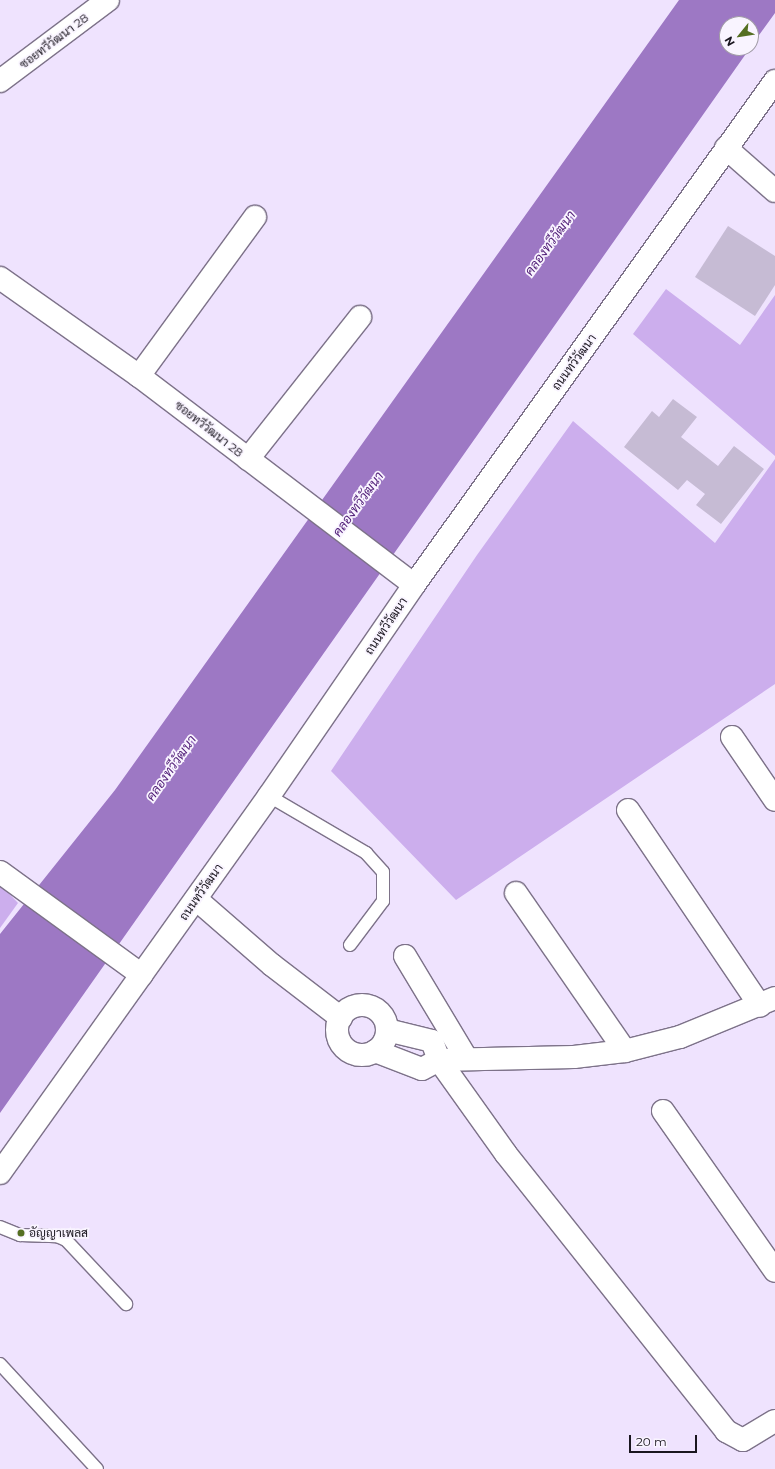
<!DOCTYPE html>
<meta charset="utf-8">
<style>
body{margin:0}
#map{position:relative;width:775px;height:1469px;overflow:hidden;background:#efe3fe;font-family:Montserrat,Sarabun,sans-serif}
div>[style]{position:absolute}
.green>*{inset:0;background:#ccaeed}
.water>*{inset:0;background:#9d78c4}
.building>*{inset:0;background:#c6bbd4}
.roads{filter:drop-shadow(1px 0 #7d7289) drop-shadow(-1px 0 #7d7289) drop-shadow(0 1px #7d7289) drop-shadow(0 -1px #7d7289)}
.service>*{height:12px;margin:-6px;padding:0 6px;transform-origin:6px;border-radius:6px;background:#fff}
.minor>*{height:22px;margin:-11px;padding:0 11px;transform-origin:11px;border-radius:11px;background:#fff}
.minor>.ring{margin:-11px;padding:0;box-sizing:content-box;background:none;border:22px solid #fff;border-radius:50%}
.secondary>*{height:22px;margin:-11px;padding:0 11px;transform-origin:11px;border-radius:11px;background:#fff}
.dots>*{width:11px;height:11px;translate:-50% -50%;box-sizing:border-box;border:2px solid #f9f4ff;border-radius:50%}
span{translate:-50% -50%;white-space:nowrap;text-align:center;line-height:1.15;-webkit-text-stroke:3.5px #f9f4ff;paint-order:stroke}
.street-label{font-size:12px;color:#1a161f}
.poi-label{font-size:12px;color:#1a161f}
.left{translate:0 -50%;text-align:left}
.water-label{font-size:13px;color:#4e1b76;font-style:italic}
.north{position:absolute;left:719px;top:16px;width:40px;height:40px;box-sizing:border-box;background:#f9f4ff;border:1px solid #a09ba5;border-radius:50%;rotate:240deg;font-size:11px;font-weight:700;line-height:16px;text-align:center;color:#1a161f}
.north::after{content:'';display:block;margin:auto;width:14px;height:18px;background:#556f22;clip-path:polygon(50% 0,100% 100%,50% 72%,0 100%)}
.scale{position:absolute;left:629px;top:1435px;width:68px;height:18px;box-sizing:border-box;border:2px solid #1a161f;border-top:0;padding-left:5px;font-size:12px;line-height:14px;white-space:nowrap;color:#1a161f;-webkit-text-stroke:3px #f9f4ff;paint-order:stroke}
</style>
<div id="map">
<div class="green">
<i style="clip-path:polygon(666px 289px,740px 345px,775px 295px,775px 456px,633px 334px)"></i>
<i style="clip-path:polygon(573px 421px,715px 543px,775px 459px,775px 684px,456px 900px,331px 771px,477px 555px)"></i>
<i style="clip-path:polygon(0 884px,18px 903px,0 928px)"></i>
</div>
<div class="water">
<i style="clip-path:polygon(679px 0,775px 0,775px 13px,751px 46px,751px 24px,727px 24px,727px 48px,750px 48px,0 1113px,0 934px,115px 790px)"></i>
</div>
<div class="building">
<i style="clip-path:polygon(728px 226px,775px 256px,775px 285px,755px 316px,695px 277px)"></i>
<i style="clip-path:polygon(673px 399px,697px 417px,681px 437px,718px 466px,734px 446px,764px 469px,721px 524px,696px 505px,705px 494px,687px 480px,678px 490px,624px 447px,652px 411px,659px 417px)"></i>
</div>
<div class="roads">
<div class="service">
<i style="left:269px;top:796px;width:113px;rotate:30.4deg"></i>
<i style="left:366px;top:853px;width:25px;rotate:48deg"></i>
<i style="left:383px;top:872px;width:29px;rotate:90deg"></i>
<i style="left:383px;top:901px;width:55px;rotate:126.9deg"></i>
<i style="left:0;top:1227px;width:22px;rotate:22deg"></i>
<i style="left:20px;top:1235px;width:37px;rotate:2deg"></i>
<i style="left:57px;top:1236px;width:10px;rotate:24deg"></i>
<i style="left:66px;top:1240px;width:88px;rotate:46.8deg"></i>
<i style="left:0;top:1364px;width:143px;rotate:47.3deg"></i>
</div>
<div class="minor">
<i style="left:0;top:81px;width:135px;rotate:-36.9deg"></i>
<i style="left:726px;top:148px;width:65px;rotate:41.3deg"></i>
<i style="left:0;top:278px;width:170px;rotate:35.2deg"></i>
<i style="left:139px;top:376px;width:345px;rotate:37.2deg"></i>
<i style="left:139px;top:376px;width:197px;rotate:-53.9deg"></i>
<i style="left:248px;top:459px;width:181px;rotate:-51.7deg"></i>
<i style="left:732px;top:737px;width:76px;rotate:55.7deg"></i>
<i style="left:628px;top:810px;width:236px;rotate:56deg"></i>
<i style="left:0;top:872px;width:175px;rotate:36deg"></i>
<i style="left:516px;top:893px;width:192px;rotate:55.4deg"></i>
<i style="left:196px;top:899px;width:101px;rotate:41deg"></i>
<i style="left:272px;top:965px;width:87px;rotate:37.5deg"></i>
<i style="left:405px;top:956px;width:120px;rotate:59deg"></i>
<i class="ring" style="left:337px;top:1005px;width:28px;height:28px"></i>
<i style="left:387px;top:1030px;width:46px;rotate:13.7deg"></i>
<i style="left:432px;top:1041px;width:20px;rotate:70deg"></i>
<i style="left:439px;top:1060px;width:115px;rotate:54.5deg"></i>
<i style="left:506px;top:1154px;width:354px;rotate:51.5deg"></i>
<i style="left:726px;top:1431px;width:19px;rotate:28deg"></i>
<i style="left:743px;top:1440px;width:37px;rotate:-31deg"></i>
<i style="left:375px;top:1051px;width:50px;rotate:21deg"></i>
<i style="left:422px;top:1069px;width:19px;rotate:-28deg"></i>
<i style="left:439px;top:1060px;width:135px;rotate:-1.3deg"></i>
<i style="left:574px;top:1057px;width:51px;rotate:-6.7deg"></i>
<i style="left:625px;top:1051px;width:57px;rotate:-14.3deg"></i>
<i style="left:680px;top:1037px;width:103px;rotate:-22.3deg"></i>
<i style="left:663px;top:1111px;width:195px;rotate:55deg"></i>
</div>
<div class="secondary">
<i style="left:0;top:1173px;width:463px;rotate:-54.5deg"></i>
<i style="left:269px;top:796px;width:256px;rotate:-55.5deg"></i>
<i style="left:414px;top:585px;width:620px;rotate:-54.39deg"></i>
</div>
</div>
<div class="dots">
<i style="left:21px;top:1233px;background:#556f22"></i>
</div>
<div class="street-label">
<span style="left:54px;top:41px;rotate:-37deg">ซอยทวีวัฒนา 28</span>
<span style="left:574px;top:362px;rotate:-54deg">ถนนทวีวัฒนา</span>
<span style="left:209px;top:429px;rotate:38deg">ซอยทวีวัฒนา 28</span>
<span style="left:386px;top:626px;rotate:-56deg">ถนนทวีวัฒนา</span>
<span style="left:201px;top:892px;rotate:-55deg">ถนนทวีวัฒนา</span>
</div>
<div class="poi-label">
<span class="left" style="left:29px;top:1233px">อัญญาเพลส</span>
</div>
<div class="water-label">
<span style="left:550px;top:243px;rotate:-54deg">คลองทวีวัฒนา</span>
<span style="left:358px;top:504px;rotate:-54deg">คลองทวีวัฒนา</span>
<span style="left:171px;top:768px;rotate:-55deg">คลองทวีวัฒนา</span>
</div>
<div class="north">N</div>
<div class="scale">20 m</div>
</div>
